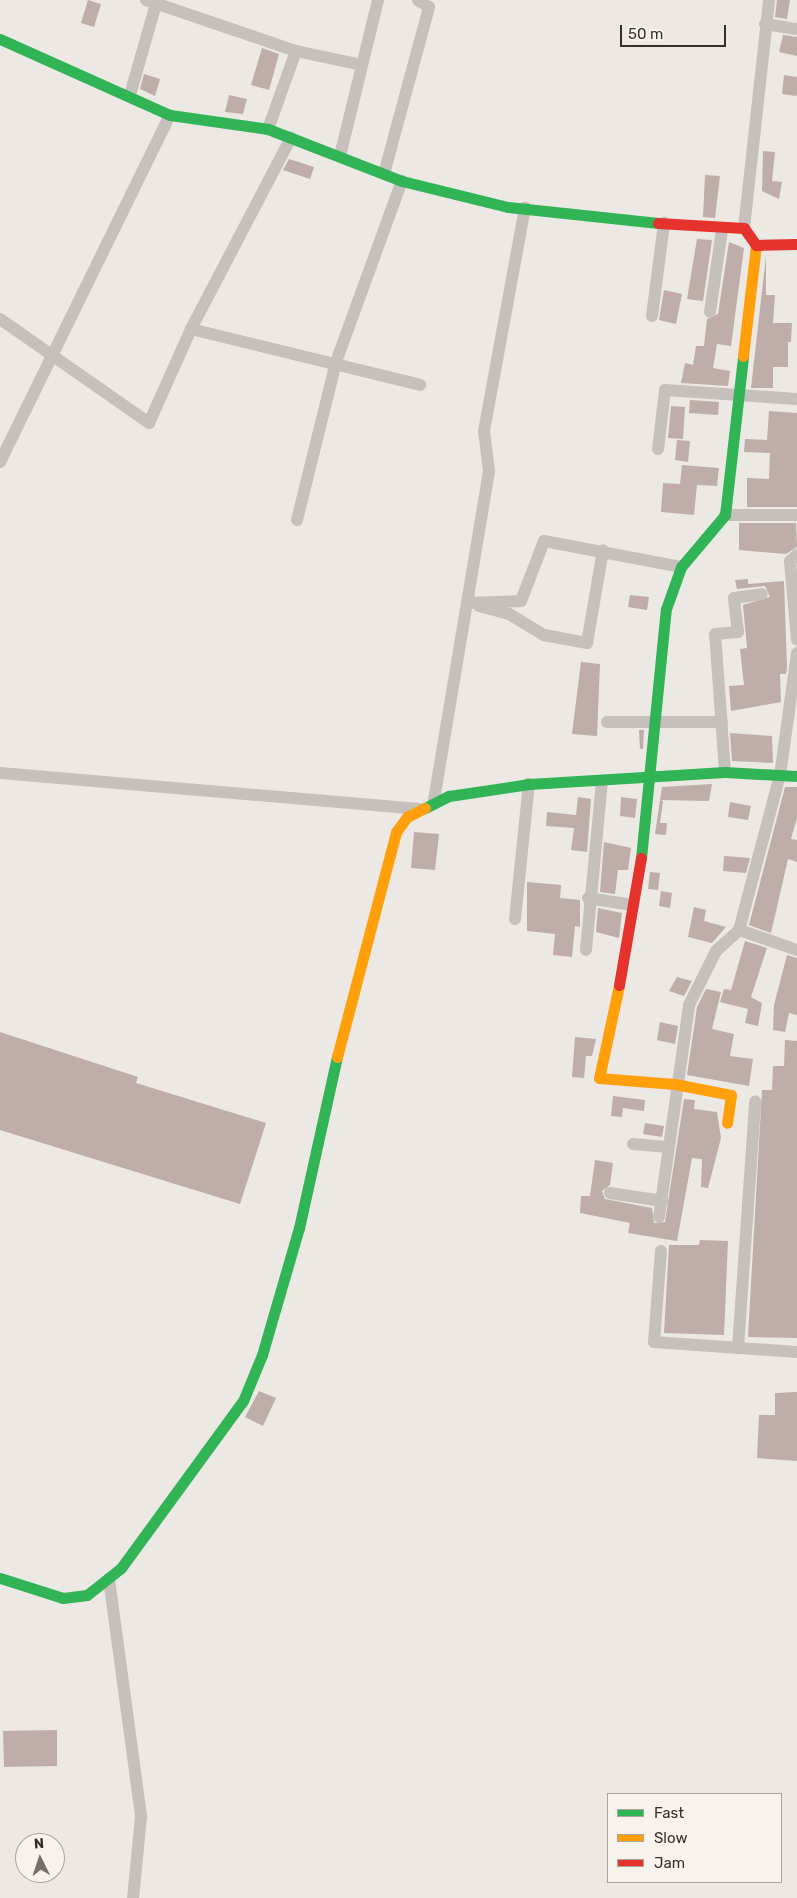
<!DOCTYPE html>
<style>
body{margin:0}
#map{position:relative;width:797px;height:1898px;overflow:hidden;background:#ece8e4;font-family:Rubik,sans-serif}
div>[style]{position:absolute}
.building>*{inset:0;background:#beada8}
.street>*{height:12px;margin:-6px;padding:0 6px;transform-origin:6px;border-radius:6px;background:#c6c0bc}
.fast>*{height:11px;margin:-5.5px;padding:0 5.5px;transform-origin:5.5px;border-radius:5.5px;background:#30b455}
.slow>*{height:11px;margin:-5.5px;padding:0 5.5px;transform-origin:5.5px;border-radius:5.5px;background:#ff9f0a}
.jam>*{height:11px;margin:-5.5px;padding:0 5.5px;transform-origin:5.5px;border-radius:5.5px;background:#e5322d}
span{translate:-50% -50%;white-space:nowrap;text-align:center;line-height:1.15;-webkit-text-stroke:4.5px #f8f2ec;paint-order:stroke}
.legend{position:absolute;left:607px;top:1793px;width:175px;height:90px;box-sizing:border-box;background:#f8f2ec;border:1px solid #aaa49f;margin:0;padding:6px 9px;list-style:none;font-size:15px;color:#362e2b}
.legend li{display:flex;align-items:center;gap:10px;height:25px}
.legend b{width:25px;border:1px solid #aaa49f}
.north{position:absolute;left:15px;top:1833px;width:50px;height:50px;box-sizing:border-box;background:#f8f2ec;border:1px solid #aaa49f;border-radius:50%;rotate:356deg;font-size:14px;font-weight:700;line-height:20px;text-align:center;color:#362e2b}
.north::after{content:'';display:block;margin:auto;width:18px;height:22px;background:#766f6c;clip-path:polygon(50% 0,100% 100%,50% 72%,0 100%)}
.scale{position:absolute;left:620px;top:25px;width:106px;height:22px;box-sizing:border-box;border:2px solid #362e2b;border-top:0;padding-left:6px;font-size:15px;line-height:18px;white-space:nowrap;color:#362e2b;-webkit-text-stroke:4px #f8f2ec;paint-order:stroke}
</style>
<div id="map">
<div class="building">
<i style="clip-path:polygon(88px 0,101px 4px,94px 27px,81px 23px)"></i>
<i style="clip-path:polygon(777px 0,790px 0,787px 19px,775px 17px)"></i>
<i style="clip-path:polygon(783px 35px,797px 37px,797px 56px,779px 52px)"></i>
<i style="clip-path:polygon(262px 48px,279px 54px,269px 90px,251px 85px)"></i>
<i style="clip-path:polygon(144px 74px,160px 79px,155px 96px,140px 89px)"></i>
<i style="clip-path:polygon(784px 75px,797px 77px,797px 96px,782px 94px)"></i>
<i style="clip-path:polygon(229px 95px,247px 99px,243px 114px,225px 112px)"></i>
<i style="clip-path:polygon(763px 151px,775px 152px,772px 181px,782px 182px,779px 199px,762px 191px)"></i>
<i style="clip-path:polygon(289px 159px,314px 167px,310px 179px,283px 170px)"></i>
<i style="clip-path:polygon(705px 175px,720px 176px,715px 218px,703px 217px)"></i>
<i style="clip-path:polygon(697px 239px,712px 240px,703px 301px,687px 299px)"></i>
<i style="clip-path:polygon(729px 242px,744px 248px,731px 346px,717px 344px,713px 368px,730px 371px,728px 386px,681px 383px,685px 363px,693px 365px,696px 346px,704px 346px,707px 319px,718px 314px)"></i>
<i style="clip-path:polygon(766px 256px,766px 295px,775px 295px,773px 323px,792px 323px,791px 342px,788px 342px,788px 367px,773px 367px,773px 388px,751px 388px)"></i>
<i style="clip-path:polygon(664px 290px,682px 294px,676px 324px,659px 320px)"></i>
<i style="clip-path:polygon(690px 400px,719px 402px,718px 415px,689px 413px)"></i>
<i style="clip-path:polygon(671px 406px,685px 407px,683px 439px,668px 438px)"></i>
<i style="clip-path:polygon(769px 411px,797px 413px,797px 507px,747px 507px,747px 478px,769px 479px,770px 453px,744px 452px,745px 439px,767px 440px)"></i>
<i style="clip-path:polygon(677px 440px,690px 441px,688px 462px,675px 460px)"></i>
<i style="clip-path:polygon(682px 465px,719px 468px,717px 486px,697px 485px,694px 515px,661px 512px,663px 483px,680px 484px)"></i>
<i style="clip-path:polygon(739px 523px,796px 523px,797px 547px,786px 554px,739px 550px)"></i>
<i style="clip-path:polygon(748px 579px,748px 584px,784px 581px,787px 668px,786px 674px,780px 674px,781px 702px,731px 711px,729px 686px,744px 685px,740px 649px,747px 648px,743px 605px,770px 597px,765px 586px,737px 589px,735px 580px)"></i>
<i style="clip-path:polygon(630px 595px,649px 597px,647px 610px,628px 607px)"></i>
<i style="clip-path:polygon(581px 662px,600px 664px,597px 736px,572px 734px)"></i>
<i style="clip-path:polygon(639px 730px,644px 730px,643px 749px,640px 749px)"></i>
<i style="clip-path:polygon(730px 733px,772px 736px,773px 763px,732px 761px)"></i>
<i style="clip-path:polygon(712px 784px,709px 801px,660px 800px,662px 787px)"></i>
<i style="clip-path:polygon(785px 787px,797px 787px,797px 818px,791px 839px,797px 840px,797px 862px,788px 859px,771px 933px,749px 925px)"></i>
<i style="clip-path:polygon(578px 797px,591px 799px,587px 852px,571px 850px,574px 828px,546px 826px,547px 812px,576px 815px)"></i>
<i style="clip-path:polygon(621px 797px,637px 799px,635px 818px,620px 816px)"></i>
<i style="clip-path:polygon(660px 800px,663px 801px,660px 823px,667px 823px,666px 835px,655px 834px)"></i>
<i style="clip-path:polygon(730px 802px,751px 806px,748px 820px,728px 817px)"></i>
<i style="clip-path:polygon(414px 832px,439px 834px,435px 870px,411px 868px)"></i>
<i style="clip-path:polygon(604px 842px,631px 848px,628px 870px,618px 870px,615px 894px,600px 892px)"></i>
<i style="clip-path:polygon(724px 856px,750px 858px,746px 873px,723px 871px)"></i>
<i style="clip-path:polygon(650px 872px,660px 873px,658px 890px,648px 889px)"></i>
<i style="clip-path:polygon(527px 882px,561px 885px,560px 898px,580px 900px,580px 927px,575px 926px,572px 957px,553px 955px,555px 934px,527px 931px)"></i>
<i style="clip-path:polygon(661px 891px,672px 893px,670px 908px,659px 906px)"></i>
<i style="clip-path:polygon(694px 907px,706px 910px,704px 921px,726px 927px,712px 943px,688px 937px)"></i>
<i style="clip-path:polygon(598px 908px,622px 913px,619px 938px,596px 932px)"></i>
<i style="clip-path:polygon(745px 941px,767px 948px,751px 997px,762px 1003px,758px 1026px,745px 1023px,748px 1009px,720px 1002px,724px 989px,731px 990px)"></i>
<i style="clip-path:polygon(787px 955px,797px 958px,797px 1015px,789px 1013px,785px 1032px,773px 1030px,774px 1005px)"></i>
<i style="clip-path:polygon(677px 977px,692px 981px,684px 996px,669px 991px)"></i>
<i style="clip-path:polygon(706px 989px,721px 992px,712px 1029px,734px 1034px,730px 1056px,753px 1059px,749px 1086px,687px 1075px,697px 1007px)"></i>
<i style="clip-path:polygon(660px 1022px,678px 1026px,675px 1044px,657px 1040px)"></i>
<i style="clip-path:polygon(0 1032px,138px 1077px,136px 1083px,266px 1123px,240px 1204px,0 1130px)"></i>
<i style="clip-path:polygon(575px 1037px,596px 1039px,592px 1056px,586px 1056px,584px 1078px,572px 1077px)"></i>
<i style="clip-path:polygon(785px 1040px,797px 1041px,797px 1338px,748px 1337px,762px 1090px,772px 1090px,773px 1066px,784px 1066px)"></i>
<i style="clip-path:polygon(613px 1096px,645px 1100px,644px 1111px,623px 1108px,622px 1117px,611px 1116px)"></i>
<i style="clip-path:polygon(684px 1099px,695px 1100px,694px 1109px,717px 1112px,721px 1138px,708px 1188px,701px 1187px,702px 1159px,692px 1158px,677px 1241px,628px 1233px,630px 1223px,580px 1213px,581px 1196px,590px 1196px,595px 1160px,613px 1163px,610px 1185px,602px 1191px,605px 1199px,652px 1208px,654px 1223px,665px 1222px)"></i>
<i style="clip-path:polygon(645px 1123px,664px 1126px,662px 1137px,643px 1134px)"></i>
<i style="clip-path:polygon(700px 1240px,728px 1241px,724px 1335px,664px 1333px,669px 1245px,699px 1245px)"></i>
<i style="clip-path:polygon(259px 1391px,276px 1398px,263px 1426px,245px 1417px)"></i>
<i style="clip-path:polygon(797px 1392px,797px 1461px,757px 1458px,759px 1415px,775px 1415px,775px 1393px)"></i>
<i style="clip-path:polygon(57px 1730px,57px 1766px,4px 1767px,3px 1731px)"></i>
</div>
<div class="street">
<i style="left:146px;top:0;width:158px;rotate:18.8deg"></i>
<i style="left:296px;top:51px;width:83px;rotate:109.7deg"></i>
<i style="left:765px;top:24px;width:32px;rotate:9deg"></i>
<i style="left:296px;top:51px;width:67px;rotate:12deg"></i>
<i style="left:130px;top:95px;width:99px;rotate:-74.1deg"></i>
<i style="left:340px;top:156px;width:161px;rotate:-76.3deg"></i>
<i style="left:384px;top:174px;width:173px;rotate:-74.9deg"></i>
<i style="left:429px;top:7px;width:13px;rotate:-148deg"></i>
<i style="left:744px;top:228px;width:229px;rotate:-83.7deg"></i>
<i style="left:710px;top:312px;width:83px;rotate:-81.7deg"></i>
<i style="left:652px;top:316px;width:94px;rotate:-82.6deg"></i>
<i style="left:0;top:319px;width:182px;rotate:34.9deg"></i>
<i style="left:149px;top:423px;width:103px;rotate:-65.9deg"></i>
<i style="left:191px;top:329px;width:216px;rotate:-62.4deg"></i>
<i style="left:191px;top:329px;width:236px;rotate:13.7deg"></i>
<i style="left:658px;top:449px;width:59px;rotate:-83.2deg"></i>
<i style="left:665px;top:390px;width:132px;rotate:3.9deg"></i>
<i style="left:0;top:462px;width:386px;rotate:-63.9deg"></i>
<i style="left:725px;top:515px;width:72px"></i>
<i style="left:297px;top:520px;width:163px;rotate:-76.1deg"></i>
<i style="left:336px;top:362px;width:193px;rotate:-70deg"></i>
<i style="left:797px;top:555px;width:9px;rotate:139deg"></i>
<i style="left:790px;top:561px;width:79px;rotate:84.9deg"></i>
<i style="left:467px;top:603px;width:54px;rotate:-2.1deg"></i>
<i style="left:521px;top:601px;width:64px;rotate:-69deg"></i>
<i style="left:544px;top:541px;width:139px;rotate:10.7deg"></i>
<i style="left:479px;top:606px;width:31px;rotate:15deg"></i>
<i style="left:509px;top:614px;width:41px;rotate:31deg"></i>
<i style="left:544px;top:635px;width:44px;rotate:10.5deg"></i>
<i style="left:587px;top:643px;width:94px;rotate:-80.2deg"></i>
<i style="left:797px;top:653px;width:123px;rotate:97.9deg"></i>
<i style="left:780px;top:775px;width:160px;rotate:104.8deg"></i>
<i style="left:739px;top:930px;width:61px;rotate:19deg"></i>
<i style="left:607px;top:722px;width:115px"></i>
<i style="left:725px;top:772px;width:138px;rotate:-94.1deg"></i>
<i style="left:715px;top:634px;width:23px;rotate:-5deg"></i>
<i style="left:738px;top:632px;width:34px;rotate:-97deg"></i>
<i style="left:734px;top:598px;width:28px;rotate:-8deg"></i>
<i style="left:0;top:773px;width:421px;rotate:4.9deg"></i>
<i style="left:434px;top:800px;width:334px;rotate:-80.5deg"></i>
<i style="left:489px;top:471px;width:40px;rotate:-97.1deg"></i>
<i style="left:484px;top:431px;width:227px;rotate:-79.6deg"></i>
<i style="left:588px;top:898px;width:45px;rotate:9deg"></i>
<i style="left:515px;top:919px;width:136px;rotate:-84.1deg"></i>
<i style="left:586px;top:950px;width:170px;rotate:-84.6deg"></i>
<i style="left:633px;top:1144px;width:33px;rotate:5deg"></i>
<i style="left:610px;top:1193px;width:53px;rotate:8.7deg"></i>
<i style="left:659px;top:1217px;width:214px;rotate:-81.9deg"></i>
<i style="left:689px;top:1005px;width:60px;rotate:-63.4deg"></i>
<i style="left:716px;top:951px;width:31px;rotate:-42deg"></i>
<i style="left:661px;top:1251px;width:91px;rotate:94.4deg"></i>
<i style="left:654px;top:1342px;width:143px;rotate:4deg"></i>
<i style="left:738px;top:1348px;width:247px;rotate:-86deg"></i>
<i style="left:109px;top:1579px;width:240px;rotate:82.3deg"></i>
<i style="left:141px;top:1817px;width:81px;rotate:95.6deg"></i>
</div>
<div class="fast">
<i style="left:0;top:39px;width:186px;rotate:24.1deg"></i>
<i style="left:170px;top:115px;width:99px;rotate:8.1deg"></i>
<i style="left:268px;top:129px;width:144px;rotate:21.2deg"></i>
<i style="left:402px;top:181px;width:109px;rotate:13.8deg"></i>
<i style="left:508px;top:207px;width:151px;rotate:6.1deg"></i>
<i style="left:425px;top:808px;width:27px;rotate:-27deg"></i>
<i style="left:449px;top:796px;width:81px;rotate:-8.5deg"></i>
<i style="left:529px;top:784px;width:196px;rotate:-3.5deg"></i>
<i style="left:725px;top:772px;width:72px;rotate:3.2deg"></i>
<i style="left:641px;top:858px;width:250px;rotate:-84.3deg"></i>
<i style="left:666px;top:609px;width:45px;rotate:-70.3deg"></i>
<i style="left:681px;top:567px;width:68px;rotate:-49.8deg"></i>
<i style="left:725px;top:515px;width:160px;rotate:-83.5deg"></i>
<i style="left:0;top:1578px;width:66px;rotate:17.6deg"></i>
<i style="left:63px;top:1598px;width:24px;rotate:-7deg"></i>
<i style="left:87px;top:1595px;width:43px;rotate:-38.5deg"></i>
<i style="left:121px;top:1568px;width:207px;rotate:-53.9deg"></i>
<i style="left:243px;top:1401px;width:50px;rotate:-67.6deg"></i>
<i style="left:262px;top:1355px;width:132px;rotate:-73.8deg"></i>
<i style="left:299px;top:1228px;width:175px;rotate:-77.5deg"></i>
</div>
<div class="slow">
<i style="left:743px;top:356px;width:112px;rotate:-83.3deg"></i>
<i style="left:619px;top:985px;width:95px;rotate:102.1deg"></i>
<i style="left:599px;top:1078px;width:76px;rotate:4.5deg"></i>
<i style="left:675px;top:1084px;width:57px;rotate:11.1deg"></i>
<i style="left:731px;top:1095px;width:28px;rotate:98deg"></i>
<i style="left:337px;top:1057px;width:233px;rotate:-75.3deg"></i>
<i style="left:396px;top:832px;width:19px;rotate:-54deg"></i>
<i style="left:407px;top:817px;width:20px;rotate:-27deg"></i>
</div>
<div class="jam">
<i style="left:658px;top:223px;width:86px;rotate:3.3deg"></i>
<i style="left:744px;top:228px;width:21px;rotate:55deg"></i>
<i style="left:756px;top:245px;width:41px;rotate:-1.4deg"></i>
<i style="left:619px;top:985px;width:129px;rotate:-80.2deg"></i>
</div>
<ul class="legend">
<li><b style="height:6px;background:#30b455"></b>Fast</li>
<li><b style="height:6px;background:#ff9f0a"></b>Slow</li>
<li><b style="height:6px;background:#e5322d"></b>Jam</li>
</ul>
<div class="north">N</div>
<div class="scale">50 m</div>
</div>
